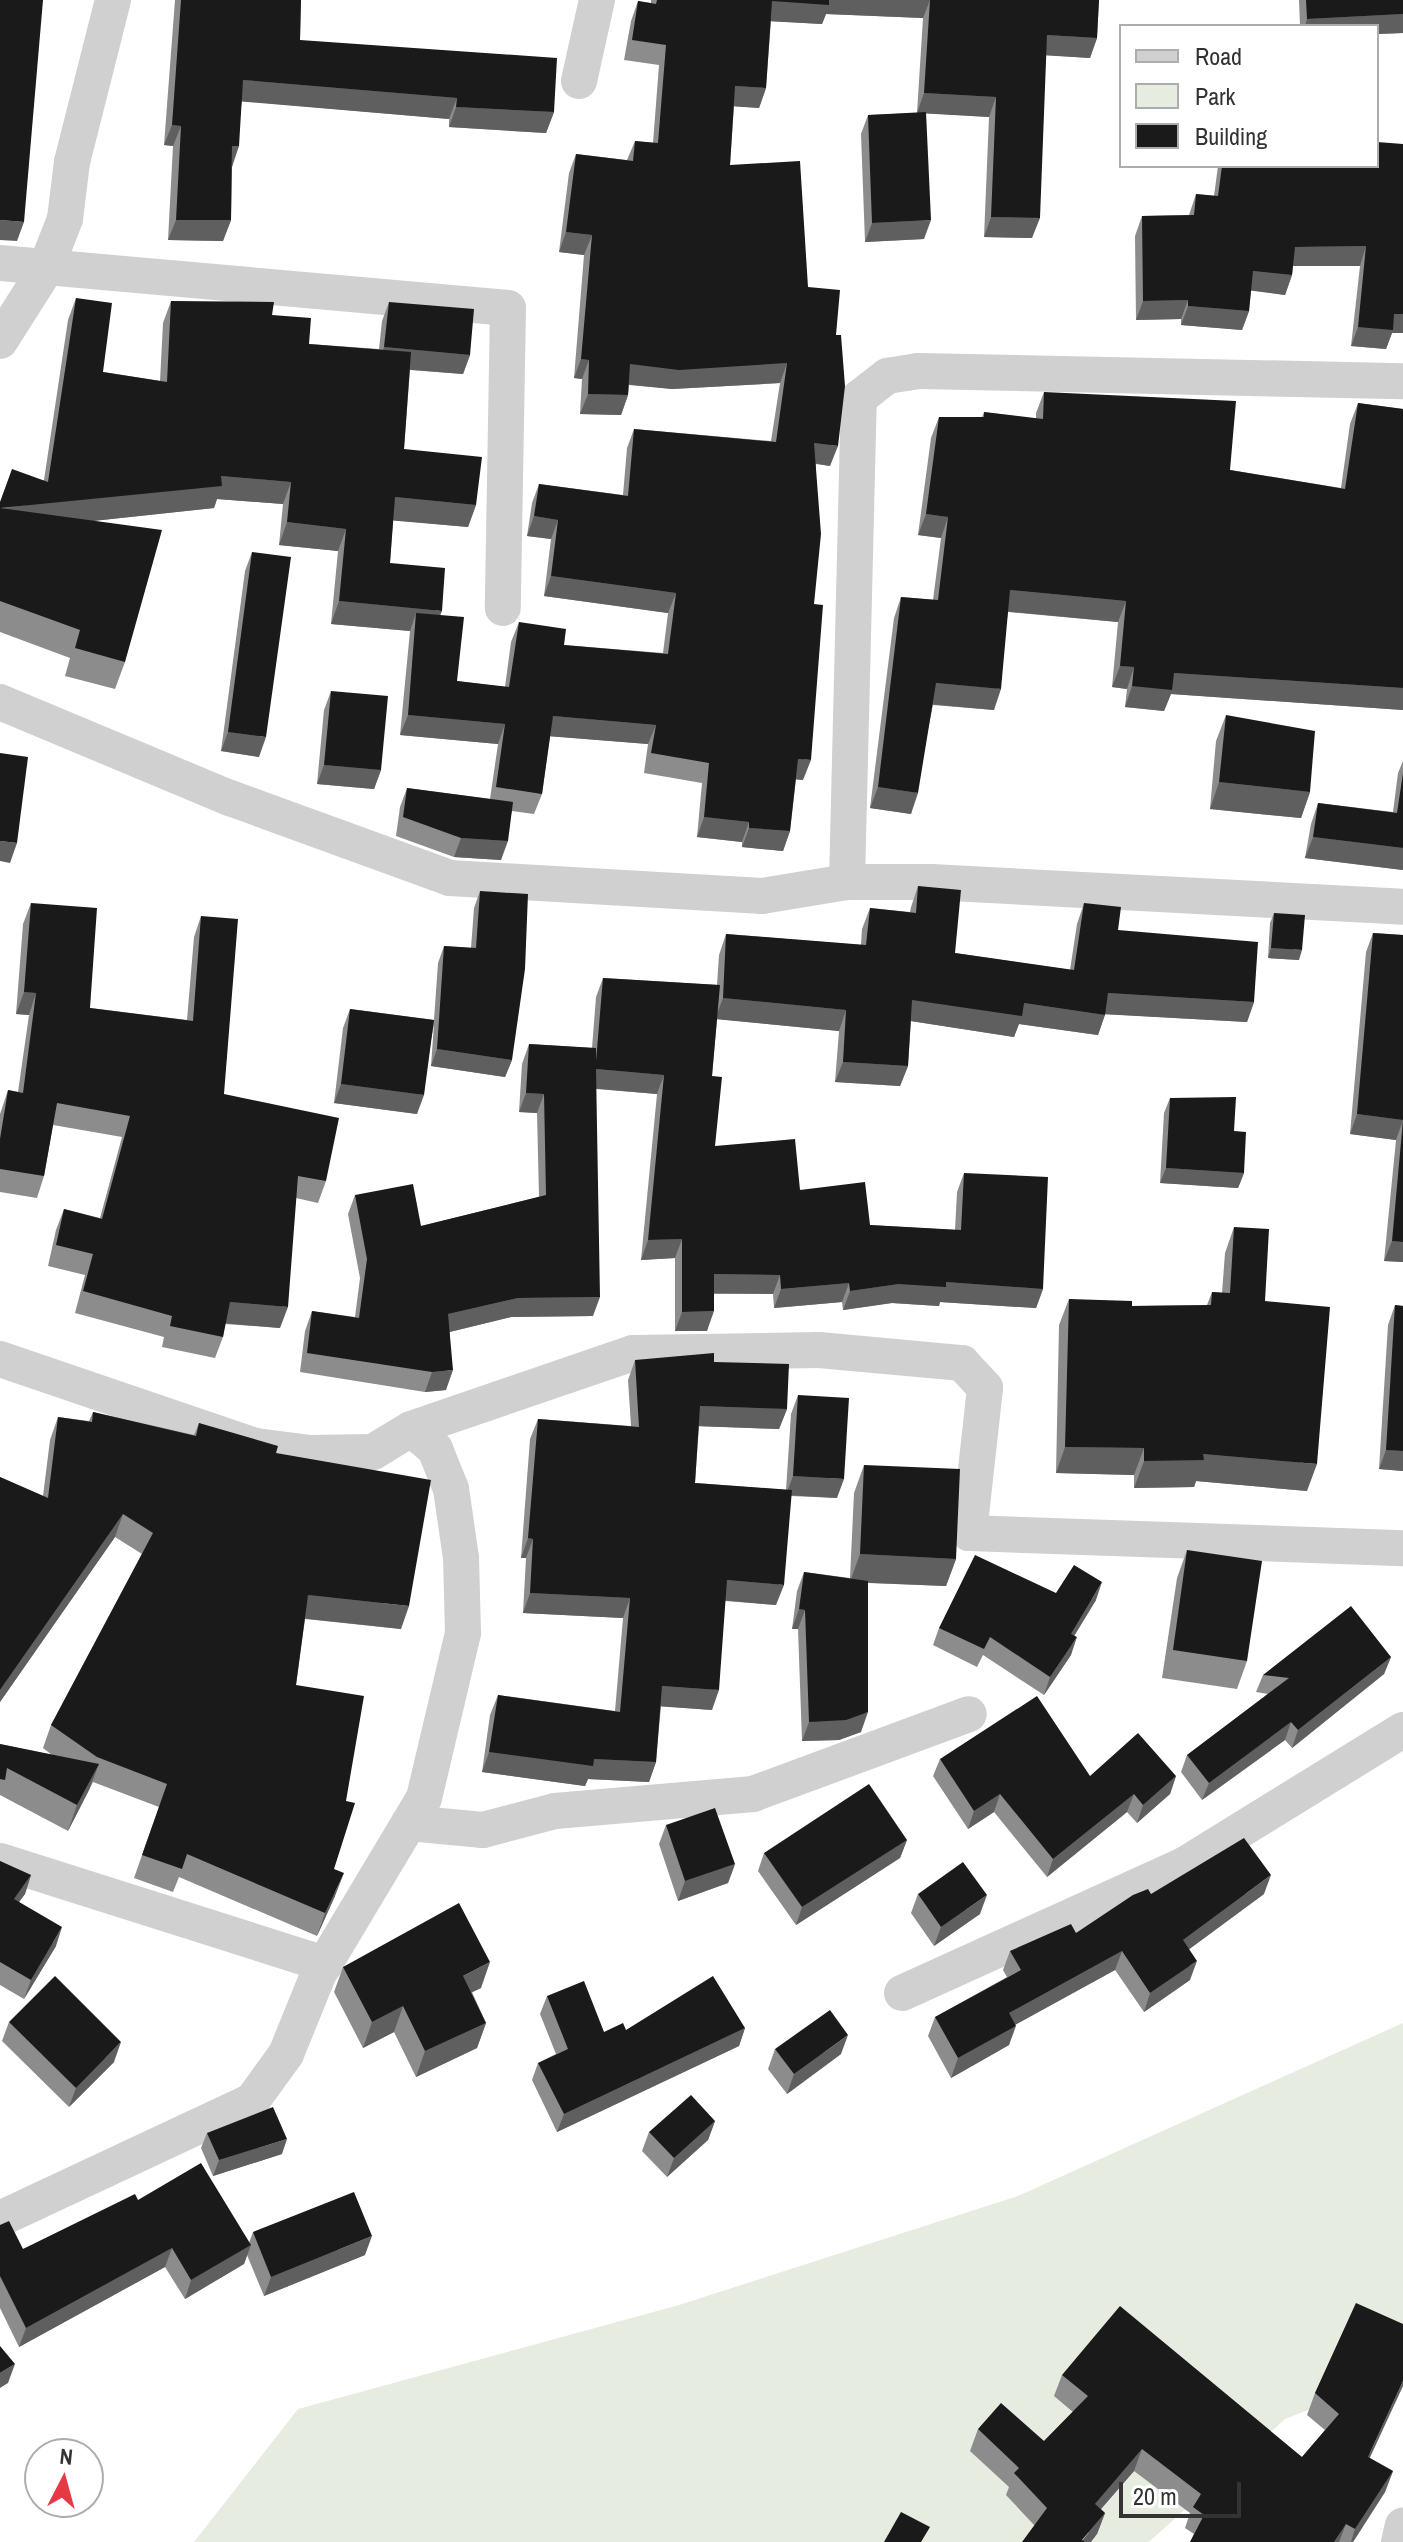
<!DOCTYPE html>
<style>
body{margin:0}
#map{position:relative;width:1403px;height:2542px;overflow:hidden;background:#fff;font-family:"Archivo Narrow",sans-serif}
div>[style]{position:absolute}
.green>*{inset:0;background:#e6ecdf}
.minor>*{height:36px;margin:-18px;padding:0 18px;transform-origin:18px;border-radius:18px;background:#d0d0d0}
.wall>*{inset:0;background:#8c8c8c}
.shaded-wall>*{inset:0;background:#5f5f5f}
.building>*{inset:0;background:#1a1a1a}
span{translate:-50% -50%;white-space:nowrap;text-align:center;line-height:1.15;-webkit-text-stroke:8px #fff;paint-order:stroke}
.legend{position:absolute;left:1119px;top:24px;width:260px;height:144px;box-sizing:border-box;background:#fff;border:2px solid #adadad;margin:0;padding:10px 14px;list-style:none;font-size:24px;color:#333}
.legend li{display:flex;align-items:center;gap:16px;height:40px}
.legend b{width:40px;border:2px solid #adadad}
.north{position:absolute;left:24px;top:2438px;width:80px;height:80px;box-sizing:border-box;background:#fff;border:2px solid #adadad;border-radius:50%;rotate:6deg;font-size:22px;font-weight:700;line-height:32px;text-align:center;color:#333}
.north::after{content:'';display:block;margin:auto;width:28px;height:36px;background:#e63946;clip-path:polygon(50% 0,100% 100%,50% 72%,0 100%)}
.scale{position:absolute;left:1119px;top:2482px;width:122px;height:36px;box-sizing:border-box;border:4px solid #333;border-top:0;padding-left:10px;font-size:24px;line-height:28px;white-space:nowrap;color:#333;-webkit-text-stroke:6px #fff;paint-order:stroke}
</style>
<div id="map">
<div class="green">
<i style="clip-path:polygon(1403px 2023px,1403px 2373px,1285px 2419px,1149px 2542px,194px 2542px,298px 2409px,679px 2305px,1018px 2196px)"></i>
</div>
<div class="minor">
<i style="left:579px;top:81px;width:83px;rotate:-77.5deg"></i>
<i style="left:0;top:263px;width:510px;rotate:5.06deg"></i>
<i style="left:508px;top:308px;width:300px;rotate:91deg"></i>
<i style="left:0;top:341px;width:84px;rotate:-57.6deg"></i>
<i style="left:45px;top:270px;width:55px;rotate:-68.6deg"></i>
<i style="left:65px;top:219px;width:57px;rotate:-83deg"></i>
<i style="left:72px;top:162px;width:167px;rotate:-75.8deg"></i>
<i style="left:0;top:702px;width:249px;rotate:22.7deg"></i>
<i style="left:230px;top:798px;width:234px;rotate:20deg"></i>
<i style="left:450px;top:878px;width:313px;rotate:3.3deg"></i>
<i style="left:762px;top:896px;width:86px;rotate:-9.4deg"></i>
<i style="left:847px;top:882px;width:84px"></i>
<i style="left:931px;top:882px;width:473px;rotate:3deg"></i>
<i style="left:847px;top:882px;width:484px;rotate:-88.6deg"></i>
<i style="left:859px;top:398px;width:36px;rotate:-38deg"></i>
<i style="left:887px;top:376px;width:31px;rotate:-9deg"></i>
<i style="left:918px;top:371px;width:485px;rotate:1.2deg"></i>
<i style="left:0;top:1359px;width:270px;rotate:18.8deg"></i>
<i style="left:256px;top:1446px;width:53px;rotate:7.5deg"></i>
<i style="left:309px;top:1453px;width:64px;rotate:-0.9deg"></i>
<i style="left:373px;top:1452px;width:44px;rotate:-31.2deg"></i>
<i style="left:411px;top:1429px;width:235px;rotate:-18.9deg"></i>
<i style="left:633px;top:1353px;width:186px;rotate:-0.9deg"></i>
<i style="left:819px;top:1350px;width:144px;rotate:5.2deg"></i>
<i style="left:962px;top:1363px;width:34px;rotate:47deg"></i>
<i style="left:985px;top:1388px;width:146px;rotate:96.3deg"></i>
<i style="left:969px;top:1533px;width:434px;rotate:2deg"></i>
<i style="left:409px;top:1823px;width:74px;rotate:5.4deg"></i>
<i style="left:483px;top:1830px;width:74px;rotate:-14.8deg"></i>
<i style="left:555px;top:1811px;width:199px;rotate:-4.9deg"></i>
<i style="left:753px;top:1794px;width:230px;rotate:-20.3deg"></i>
<i style="left:0;top:1861px;width:341px;rotate:17.6deg"></i>
<i style="left:902px;top:1993px;width:310px;rotate:-24.4deg"></i>
<i style="left:1184px;top:1865px;width:257px;rotate:-31.7deg"></i>
<i style="left:0;top:2219px;width:278px;rotate:-25.1deg"></i>
<i style="left:252px;top:2101px;width:58px;rotate:-54.1deg"></i>
<i style="left:286px;top:2054px;width:85px;rotate:-67.9deg"></i>
<i style="left:318px;top:1975px;width:206px;rotate:-59.1deg"></i>
<i style="left:424px;top:1798px;width:170px;rotate:-76.7deg"></i>
<i style="left:463px;top:1633px;width:75px;rotate:-91.5deg"></i>
<i style="left:461px;top:1558px;width:70px;rotate:-98.2deg"></i>
<i style="left:451px;top:1489px;width:43px;rotate:-111.8deg"></i>
<i style="left:435px;top:1449px;width:31px;rotate:-140deg"></i>
<i style="left:1399px;top:2542px;width:17px;rotate:-77deg"></i>
</div>
<div class="wall">
<i style="clip-path:polygon(175px 0,301px 0,300px 40px,554px 112px,546px 133px,449px 127px,449px 119px,242px 101px,232px 167px,231px 220px,223px 241px,168px 240px,173px 146px,164px 145px)"></i>
<i style="clip-path:polygon(651px 0,1099px 0,1097px 38px,1090px 58px,1046px 55px,1032px 238px,984px 237px,989px 117px,926px 113px,924px 239px,865px 242px,861px 134px,868px 115px,917px 113px,923px 18px,826px 14px,822px 24px,771px 21px,766px 88px,759px 108px,734px 106px,730px 165px,808px 287px,836px 335px,830px 466px,816px 464px,814px 604px,803px 780px,796px 779px,790px 831px,783px 851px,742px 847px,742px 842px,697px 837px,702px 783px,644px 773px,648px 744px,550px 736px,542px 794px,534px 814px,512px 811px,501px 860px,454px 857px,396px 836px,400px 807px,407px 788px,490px 799px,498px 744px,400px 735px,410px 631px,331px 624px,338px 551px,279px 545px,283px 504px,217px 499px,214px 508px,92px 521px,125px 662px,115px 689px,65px 676px,70px 658px,0 632px,0 502px,44px 480px,68px 320px,76px 298px,103px 372px,160px 381px,163px 323px,171px 301px,272px 315px,309px 344px,379px 349px,382px 321px,389px 302px,470px 355px,463px 374px,410px 370px,404px 449px,476px 505px,468px 527px,393px 520px,390px 563px,440px 615px,457px 681px,505px 687px,511px 642px,519px 622px,564px 645px,663px 653px,668px 613px,544px 596px,551px 539px,527px 536px,532px 503px,539px 484px,623px 495px,627px 448px,634px 429px,771px 441px,780px 383px,672px 389px,629px 385px,628px 395px,621px 415px,580px 414px,582px 379px,574px 378px,584px 255px,559px 252px,569px 173px,576px 154px,627px 160px,635px 141px,653px 143px,659px 65px,624px 60px,631px 21px,638px 1px,651px 3px)"></i>
<i style="clip-path:polygon(1299px 0,1403px 0,1403px 33px,1377px 34px,1377px 26px,1300px 26px)"></i>
<i style="clip-path:polygon(1403px 144px,1403px 333px,1392px 333px,1386px 349px,1351px 346px,1360px 266px,1293px 266px,1292px 275px,1285px 295px,1251px 290px,1249px 311px,1242px 330px,1181px 325px,1181px 319px,1136px 320px,1135px 236px,1142px 216px,1189px 215px,1196px 194px,1214px 196px,1218px 166px,1377px 166px)"></i>
<i style="clip-path:polygon(1044px 392px,1230px 470px,1341px 488px,1350px 424px,1358px 403px,1403px 409px,1403px 710px,1171px 694px,1164px 711px,1125px 707px,1127px 689px,1112px 687px,1118px 622px,1008px 612px,994px 710px,933px 705px,911px 814px,870px 808px,894px 618px,901px 597px,933px 600px,941px 538px,918px 535px,931px 438px,939px 417px,982px 417px,984px 412px,1036px 419px,1036px 413px)"></i>
<i style="clip-path:polygon(252px 552px,259px 757px,221px 751px,245px 571px)"></i>
<i style="clip-path:polygon(331px 691px,381px 770px,374px 789px,317px 784px,324px 710px)"></i>
<i style="clip-path:polygon(1226px 715px,1310px 792px,1301px 818px,1210px 809px,1216px 741px)"></i>
<i style="clip-path:polygon(1403px 761px,1403px 870px,1305px 858px,1311px 824px,1318px 803px,1393px 812px,1398px 773px)"></i>
<i style="clip-path:polygon(918px 886px,955px 953px,1070px 970px,1077px 924px,1084px 903px,1118px 930px,1254px 1002px,1247px 1022px,1105px 1014px,1098px 1035px,1019px 1024px,1014px 1037px,911px 1021px,908px 1066px,900px 1086px,835px 1082px,839px 1031px,717px 1019px,712px 1076px,715px 1146px,870px 1225px,955px 1230px,957px 1192px,964px 1173px,1043px 1289px,1036px 1308px,940px 1302px,939px 1306px,892px 1303px,843px 1310px,842px 1302px,774px 1308px,773px 1294px,714px 1294px,707px 1331px,675px 1331px,675px 1258px,641px 1260px,657px 1094px,596px 1089px,593px 1316px,511px 1317px,450px 1332px,446px 1390px,425px 1392px,300px 1372px,305px 1331px,312px 1311px,355px 1317px,360px 1278px,348px 1214px,355px 1195px,421px 1226px,539px 1197px,537px 1113px,519px 1112px,522px 1064px,529px 1044px,592px 1048px,596px 997px,603px 978px,717px 985px,719px 955px,726px 934px,861px 945px,862px 929px,870px 908px,910px 912px,911px 907px)"></i>
<i style="clip-path:polygon(480px 891px,512px 1060px,505px 1077px,431px 1066px,434px 1024px,417px 1114px,334px 1103px,343px 1028px,350px 1009px,434px 1020px,438px 963px,444px 946px,471px 948px,474px 908px)"></i>
<i style="clip-path:polygon(31px 903px,90px 1008px,187px 1020px,194px 937px,201px 916px,224px 1094px,326px 1181px,318px 1203px,296px 1198px,280px 1328px,225px 1324px,223px 1337px,215px 1358px,162px 1347px,164px 1337px,75px 1313px,85px 1275px,48px 1266px,56px 1230px,64px 1209px,100px 1218px,122px 1137px,53px 1125px,44px 1176px,37px 1198px,0 1192px,0 1114px,8px 1090px,18px 1092px,29px 1015px,16px 1014px,23px 924px)"></i>
<i style="clip-path:polygon(1274px 913px,1299px 960px,1268px 958px,1270px 923px)"></i>
<i style="clip-path:polygon(1373px 933px,1403px 935px,1403px 1262px,1384px 1261px,1396px 1140px,1350px 1134px,1366px 952px)"></i>
<i style="clip-path:polygon(1170px 1098px,1234px 1131px,1244px 1173px,1238px 1188px,1160px 1183px,1164px 1113px)"></i>
<i style="clip-path:polygon(1234px 1227px,1265px 1301px,1307px 1491px,1196px 1481px,1194px 1487px,1134px 1488px,1134px 1475px,1056px 1473px,1059px 1325px,1069px 1299px,1132px 1306px,1207px 1305px,1212px 1292px,1222px 1293px,1225px 1253px)"></i>
<i style="clip-path:polygon(1395px 1305px,1403px 1306px,1403px 1471px,1379px 1469px,1388px 1325px)"></i>
<i style="clip-path:polygon(635px 1360px,714px 1362px,787px 1409px,779px 1429px,699px 1426px,695px 1483px,786px 1490px,791px 1414px,798px 1395px,837px 1498px,791px 1496px,776px 1605px,725px 1601px,712px 1710px,661px 1706px,656px 1762px,649px 1782px,588px 1779px,585px 1786px,482px 1772px,490px 1715px,498px 1695px,615px 1711px,623px 1618px,523px 1613px,526px 1558px,521px 1558px,530px 1439px,538px 1419px,631px 1426px,628px 1380px)"></i>
<i style="clip-path:polygon(93px 1412px,194px 1435px,199px 1423px,276px 1453px,401px 1629px,305px 1619px,296px 1685px,334px 1869px,335px 1896px,317px 1936px,179px 1877px,173px 1892px,134px 1878px,159px 1807px,93px 1782px,89px 1790px,68px 1831px,0 1795px,0 1744px,52px 1755px,43px 1748px,51px 1725px,142px 1554px,115px 1537px,0 1702px,0 1477px,43px 1496px,50px 1440px,58px 1417px,89px 1421px)"></i>
<i style="clip-path:polygon(864px 1465px,956px 1559px,946px 1586px,868px 1583px,861px 1732px,839px 1740px,802px 1741px,798px 1629px,792px 1629px,797px 1591px,804px 1572px,850px 1578px,854px 1493px)"></i>
<i style="clip-path:polygon(1187px 1550px,1247px 1661px,1237px 1689px,1162px 1678px,1177px 1578px)"></i>
<i style="clip-path:polygon(1056px 1593px,1096px 1600px,1074px 1636px,1071px 1655px,1044px 1695px,983px 1655px,977px 1667px,933px 1645px,939px 1628px)"></i>
<i style="clip-path:polygon(1391px 1657px,1384px 1674px,1292px 1748px,1285px 1740px,1202px 1800px,1181px 1772px,1187px 1755px,1268px 1694px,1256px 1692px,1263px 1675px)"></i>
<i style="clip-path:polygon(940px 1759px,1090px 1776px,1176px 1776px,1170px 1794px,1137px 1823px,1127px 1812px,1047px 1877px,994px 1812px,968px 1829px,933px 1776px)"></i>
<i style="clip-path:polygon(666px 1825px,735px 1864px,728px 1883px,678px 1901px,659px 1844px)"></i>
<i style="clip-path:polygon(907px 1840px,900px 1858px,796px 1925px,758px 1871px,764px 1853px)"></i>
<i style="clip-path:polygon(0 1861px,31px 1875px,25px 1894px,19px 1902px,56px 1946px,24px 1999px,0 1985px)"></i>
<i style="clip-path:polygon(918px 1894px,980px 1914px,934px 1946px,911px 1913px)"></i>
<i style="clip-path:polygon(1151px 1894px,1264px 1894px,1189px 1949px,1190px 1980px,1144px 2012px,1115px 1970px,1015px 2025px,1009px 2045px,951px 2078px,928px 2036px,935px 2017px,1007px 1977px,1003px 1970px,1010px 1951px,1076px 1933px)"></i>
<i style="clip-path:polygon(343px 1967px,481px 1988px,472px 1992px,486px 2023px,477px 2048px,416px 2077px,394px 2032px,363px 2048px,334px 1992px)"></i>
<i style="clip-path:polygon(547px 1996px,604px 2032px,745px 2028px,739px 2046px,557px 2132px,532px 2080px,538px 2063px,556px 2054px,540px 2014px)"></i>
<i style="clip-path:polygon(9px 2022px,114px 2062px,69px 2107px,2px 2041px)"></i>
<i style="clip-path:polygon(775px 2049px,841px 2054px,787px 2094px,768px 2069px)"></i>
<i style="clip-path:polygon(715px 2121px,708px 2140px,667px 2177px,642px 2151px,649px 2132px)"></i>
<i style="clip-path:polygon(207px 2133px,282px 2154px,213px 2176px,201px 2148px)"></i>
<i style="clip-path:polygon(138px 2200px,249px 2243px,253px 2232px,365px 2255px,264px 2296px,247px 2255px,244px 2264px,185px 2299px,165px 2267px,19px 2347px,0 2308px,0 2225px,23px 2249px)"></i>
<i style="clip-path:polygon(1356px 2303px,1370px 2458px,1393px 2471px,1385px 2492px,1353px 2542px,1190px 2542px,1194px 2534px,1185px 2528px,1190px 2513px,1134px 2471px,1101px 2509px,1105px 2513px,1097px 2534px,1034px 2525px,1006px 2495px,1009px 2487px,970px 2451px,978px 2429px,1044px 2441px,1073px 2412px,1054px 2396px,1062px 2375px,1302px 2457px,1325px 2430px,1307px 2415px,1315px 2393px)"></i>
</div>
<div class="shaded-wall">
<i style="clip-path:polygon(827px 0,930px 0,923px 18px,826px 14px,822px 24px,765px 21px,772px 1px)"></i>
<i style="clip-path:polygon(1403px 14px,1403px 33px,1377px 34px,1377px 26px,1305px 26px,1307px 19px)"></i>
<i style="clip-path:polygon(1047px 35px,1097px 38px,1090px 58px,1040px 55px)"></i>
<i style="clip-path:polygon(243px 80px,457px 98px,449px 119px,236px 101px)"></i>
<i style="clip-path:polygon(735px 86px,766px 88px,759px 108px,728px 106px)"></i>
<i style="clip-path:polygon(924px 93px,996px 97px,989px 117px,917px 113px)"></i>
<i style="clip-path:polygon(456px 107px,554px 112px,546px 133px,449px 127px)"></i>
<i style="clip-path:polygon(172px 125px,181px 126px,173px 146px,164px 145px)"></i>
<i style="clip-path:polygon(232px 146px,239px 146px,232px 167px)"></i>
<i style="clip-path:polygon(991px 217px,1040px 218px,1032px 238px,984px 237px)"></i>
<i style="clip-path:polygon(0 220px,24px 222px,17px 241px,0 240px)"></i>
<i style="clip-path:polygon(176px 220px,231px 220px,223px 241px,168px 240px)"></i>
<i style="clip-path:polygon(931px 220px,924px 239px,865px 242px,872px 223px)"></i>
<i style="clip-path:polygon(566px 232px,592px 235px,584px 255px,559px 252px)"></i>
<i style="clip-path:polygon(1366px 246px,1360px 266px,1288px 266px,1295px 247px)"></i>
<i style="clip-path:polygon(1253px 271px,1292px 275px,1285px 295px,1246px 290px)"></i>
<i style="clip-path:polygon(1188px 300px,1181px 319px,1136px 320px,1143px 301px)"></i>
<i style="clip-path:polygon(1188px 306px,1249px 311px,1242px 330px,1181px 325px)"></i>
<i style="clip-path:polygon(1394px 314px,1403px 314px,1403px 333px,1392px 333px,1386px 349px,1351px 346px,1358px 327px)"></i>
<i style="clip-path:polygon(384px 347px,470px 355px,463px 374px,377px 367px)"></i>
<i style="clip-path:polygon(581px 359px,589px 360px,582px 379px,574px 378px)"></i>
<i style="clip-path:polygon(787px 363px,780px 383px,672px 389px,623px 384px,630px 364px)"></i>
<i style="clip-path:polygon(588px 394px,628px 395px,621px 415px,580px 414px)"></i>
<i style="clip-path:polygon(814px 443px,838px 446px,830px 466px,807px 462px)"></i>
<i style="clip-path:polygon(221px 476px,291px 482px,283px 504px,217px 499px,214px 508px,0 531px,0 509px)"></i>
<i style="clip-path:polygon(395px 497px,476px 505px,468px 527px,387px 520px)"></i>
<i style="clip-path:polygon(926px 514px,948px 517px,941px 538px,918px 535px)"></i>
<i style="clip-path:polygon(534px 516px,558px 520px,551px 539px,527px 536px)"></i>
<i style="clip-path:polygon(287px 522px,346px 529px,338px 551px,279px 545px)"></i>
<i style="clip-path:polygon(551px 576px,676px 593px,668px 613px,544px 596px)"></i>
<i style="clip-path:polygon(1010px 590px,1126px 601px,1118px 622px,1002px 611px)"></i>
<i style="clip-path:polygon(339px 601px,442px 611px,433px 633px,416px 613px,410px 631px,331px 624px)"></i>
<i style="clip-path:polygon(1120px 666px,1134px 667px,1127px 689px,1112px 687px)"></i>
<i style="clip-path:polygon(1174px 673px,1403px 688px,1403px 710px,1171px 694px,1164px 711px,1125px 707px,1132px 686px)"></i>
<i style="clip-path:polygon(936px 683px,1001px 689px,994px 710px,928px 704px)"></i>
<i style="clip-path:polygon(408px 715px,505px 724px,498px 744px,400px 735px)"></i>
<i style="clip-path:polygon(553px 716px,656px 725px,648px 744px,546px 736px)"></i>
<i style="clip-path:polygon(228px 732px,266px 737px,259px 757px,221px 751px)"></i>
<i style="clip-path:polygon(798px 759px,811px 760px,803px 780px,791px 779px)"></i>
<i style="clip-path:polygon(324px 765px,381px 770px,374px 789px,317px 784px)"></i>
<i style="clip-path:polygon(1219px 782px,1310px 792px,1301px 818px,1210px 809px)"></i>
<i style="clip-path:polygon(878px 787px,918px 793px,911px 814px,870px 808px)"></i>
<i style="clip-path:polygon(704px 817px,749px 822px,742px 842px,697px 837px)"></i>
<i style="clip-path:polygon(749px 828px,790px 831px,783px 851px,742px 847px)"></i>
<i style="clip-path:polygon(1313px 837px,1403px 848px,1403px 870px,1305px 858px)"></i>
<i style="clip-path:polygon(461px 838px,508px 841px,501px 860px,454px 857px)"></i>
<i style="clip-path:polygon(0 841px,17px 843px,10px 863px,0 861px)"></i>
<i style="clip-path:polygon(1271px 948px,1302px 950px,1299px 960px,1268px 958px)"></i>
<i style="clip-path:polygon(24px 992px,36px 993px,29px 1015px,16px 1014px)"></i>
<i style="clip-path:polygon(1108px 993px,1254px 1002px,1247px 1022px,1101px 1014px)"></i>
<i style="clip-path:polygon(723px 998px,846px 1010px,839px 1031px,715px 1019px)"></i>
<i style="clip-path:polygon(912px 1000px,1024px 1003px,1105px 1015px,1098px 1035px,1019px 1024px,1014px 1037px,904px 1020px)"></i>
<i style="clip-path:polygon(437px 1049px,512px 1060px,505px 1077px,431px 1066px)"></i>
<i style="clip-path:polygon(843px 1062px,908px 1066px,900px 1086px,835px 1082px)"></i>
<i style="clip-path:polygon(596px 1069px,664px 1075px,657px 1094px,589px 1088px)"></i>
<i style="clip-path:polygon(341px 1084px,424px 1095px,417px 1114px,334px 1103px)"></i>
<i style="clip-path:polygon(526px 1093px,544px 1094px,537px 1113px,519px 1112px)"></i>
<i style="clip-path:polygon(1357px 1114px,1403px 1120px,1396px 1140px,1350px 1134px)"></i>
<i style="clip-path:polygon(1166px 1168px,1244px 1173px,1238px 1188px,1160px 1183px)"></i>
<i style="clip-path:polygon(682px 1239px,675px 1258px,641px 1260px,648px 1240px)"></i>
<i style="clip-path:polygon(1392px 1241px,1403px 1242px,1403px 1262px,1384px 1261px)"></i>
<i style="clip-path:polygon(714px 1274px,780px 1275px,773px 1294px,707px 1293px)"></i>
<i style="clip-path:polygon(946px 1282px,1043px 1289px,1036px 1308px,940px 1302px,939px 1306px,892px 1303px,843px 1310px,850px 1291px,899px 1284px)"></i>
<i style="clip-path:polygon(849px 1283px,842px 1302px,774px 1308px,781px 1289px)"></i>
<i style="clip-path:polygon(600px 1297px,593px 1316px,511px 1317px,441px 1334px,448px 1314px,518px 1298px)"></i>
<i style="clip-path:polygon(230px 1302px,288px 1307px,280px 1328px,222px 1323px)"></i>
<i style="clip-path:polygon(714px 1311px,707px 1331px,675px 1331px,682px 1312px)"></i>
<i style="clip-path:polygon(453px 1370px,446px 1390px,425px 1392px,432px 1372px)"></i>
<i style="clip-path:polygon(700px 1406px,787px 1409px,779px 1429px,693px 1426px)"></i>
<i style="clip-path:polygon(1065px 1447px,1144px 1448px,1134px 1475px,1056px 1473px)"></i>
<i style="clip-path:polygon(1386px 1450px,1403px 1451px,1403px 1471px,1379px 1469px)"></i>
<i style="clip-path:polygon(1203px 1454px,1317px 1464px,1307px 1491px,1196px 1481px,1194px 1487px,1134px 1488px,1144px 1461px)"></i>
<i style="clip-path:polygon(793px 1476px,844px 1479px,837px 1498px,786px 1495px)"></i>
<i style="clip-path:polygon(123px 1514px,115px 1537px,0 1702px,0 1690px)"></i>
<i style="clip-path:polygon(528px 1538px,533px 1539px,526px 1558px,521px 1558px)"></i>
<i style="clip-path:polygon(860px 1554px,956px 1559px,946px 1586px,850px 1582px)"></i>
<i style="clip-path:polygon(727px 1580px,784px 1585px,776px 1605px,720px 1600px)"></i>
<i style="clip-path:polygon(1102px 1582px,1096px 1600px,1065px 1651px,1071px 1634px)"></i>
<i style="clip-path:polygon(530px 1593px,630px 1598px,623px 1618px,523px 1613px)"></i>
<i style="clip-path:polygon(308px 1595px,409px 1606px,401px 1629px,300px 1618px)"></i>
<i style="clip-path:polygon(799px 1609px,805px 1610px,798px 1629px,792px 1629px)"></i>
<i style="clip-path:polygon(1077px 1637px,1071px 1655px,1044px 1695px,1050px 1677px)"></i>
<i style="clip-path:polygon(1391px 1657px,1384px 1674px,1292px 1748px,1298px 1730px)"></i>
<i style="clip-path:polygon(662px 1686px,719px 1690px,712px 1710px,655px 1706px)"></i>
<i style="clip-path:polygon(868px 1712px,861px 1732px,839px 1740px,802px 1741px,809px 1722px)"></i>
<i style="clip-path:polygon(1291px 1722px,1285px 1740px,1202px 1800px,1209px 1783px)"></i>
<i style="clip-path:polygon(489px 1752px,594px 1759px,656px 1762px,649px 1782px,588px 1779px,585px 1786px,482px 1772px)"></i>
<i style="clip-path:polygon(99px 1764px,89px 1790px,68px 1831px,77px 1805px)"></i>
<i style="clip-path:polygon(1176px 1776px,1170px 1794px,1137px 1823px,1143px 1805px)"></i>
<i style="clip-path:polygon(1000px 1794px,994px 1812px,968px 1829px,974px 1811px)"></i>
<i style="clip-path:polygon(1134px 1794px,1127px 1812px,1047px 1877px,1053px 1859px)"></i>
<i style="clip-path:polygon(907px 1840px,900px 1858px,796px 1925px,802px 1907px)"></i>
<i style="clip-path:polygon(735px 1864px,728px 1883px,678px 1901px,685px 1881px)"></i>
<i style="clip-path:polygon(344px 1873px,335px 1896px,317px 1936px,325px 1913px)"></i>
<i style="clip-path:polygon(31px 1875px,25px 1894px,7px 1918px,14px 1899px)"></i>
<i style="clip-path:polygon(1271px 1875px,1264px 1894px,1176px 1959px,1183px 1940px)"></i>
<i style="clip-path:polygon(987px 1895px,980px 1914px,934px 1946px,941px 1927px)"></i>
<i style="clip-path:polygon(62px 1927px,56px 1946px,24px 1999px,31px 1980px)"></i>
<i style="clip-path:polygon(1122px 1951px,1115px 1970px,1002px 2032px,1009px 2013px)"></i>
<i style="clip-path:polygon(1197px 1961px,1190px 1980px,1144px 2012px,1150px 1993px)"></i>
<i style="clip-path:polygon(490px 1962px,481px 1988px,454px 2001px,463px 1976px)"></i>
<i style="clip-path:polygon(403px 2006px,394px 2032px,363px 2048px,372px 2022px)"></i>
<i style="clip-path:polygon(486px 2023px,477px 2048px,416px 2077px,425px 2051px)"></i>
<i style="clip-path:polygon(1016px 2026px,1009px 2045px,951px 2078px,958px 2058px)"></i>
<i style="clip-path:polygon(745px 2028px,739px 2046px,557px 2132px,564px 2114px)"></i>
<i style="clip-path:polygon(848px 2035px,841px 2054px,787px 2094px,794px 2074px)"></i>
<i style="clip-path:polygon(121px 2042px,114px 2062px,69px 2107px,76px 2088px)"></i>
<i style="clip-path:polygon(715px 2121px,708px 2140px,667px 2177px,674px 2158px)"></i>
<i style="clip-path:polygon(287px 2139px,282px 2154px,213px 2176px,219px 2160px)"></i>
<i style="clip-path:polygon(372px 2236px,365px 2255px,264px 2296px,271px 2277px)"></i>
<i style="clip-path:polygon(251px 2245px,244px 2264px,185px 2299px,191px 2280px)"></i>
<i style="clip-path:polygon(172px 2248px,165px 2267px,19px 2347px,26px 2328px)"></i>
<i style="clip-path:polygon(15px 2364px,8px 2383px,0 2388px,0 2373px)"></i>
<i style="clip-path:polygon(1403px 2381px,1403px 2386px,1360px 2479px,1368px 2457px)"></i>
<i style="clip-path:polygon(1142px 2449px,1134px 2471px,1087px 2525px,1095px 2504px)"></i>
<i style="clip-path:polygon(1393px 2471px,1385px 2492px,1353px 2542px,1351px 2542px,1355px 2529px)"></i>
<i style="clip-path:polygon(1105px 2513px,1097px 2534px,1091px 2542px,1081px 2542px)"></i>
<i style="clip-path:polygon(1346px 2524px,1339px 2542px,1334px 2542px)"></i>
</div>
<div class="building">
<i style="clip-path:polygon(0 0,43px 0,24px 222px,0 220px)"></i>
<i style="clip-path:polygon(181px 0,301px 0,300px 40px,557px 58px,554px 112px,456px 107px,457px 98px,243px 80px,239px 146px,232px 146px,231px 220px,176px 220px,181px 126px,172px 125px)"></i>
<i style="clip-path:polygon(657px 0,829px 0,829px 5px,772px 1px,766px 88px,735px 86px,730px 165px,800px 161px,808px 287px,840px 290px,836px 335px,841px 335px,845px 386px,838px 446px,814px 443px,821px 534px,814px 604px,823px 605px,811px 760px,798px 759px,790px 831px,749px 828px,749px 822px,704px 817px,709px 763px,651px 753px,656px 725px,553px 716px,542px 794px,496px 787px,505px 724px,408px 715px,416px 613px,464px 617px,457px 681px,509px 687px,519px 622px,566px 629px,564px 645px,668px 654px,676px 593px,551px 576px,558px 520px,534px 516px,539px 484px,628px 496px,634px 429px,776px 442px,787px 363px,679px 370px,630px 364px,628px 395px,588px 394px,589px 360px,581px 359px,592px 235px,566px 232px,576px 154px,633px 161px,635px 141px,658px 143px,666px 45px,632px 40px,638px 1px,656px 4px)"></i>
<i style="clip-path:polygon(930px 0,1099px 0,1097px 38px,1047px 35px,1040px 218px,991px 217px,996px 97px,924px 93px)"></i>
<i style="clip-path:polygon(1306px 0,1403px 0,1403px 14px,1307px 19px)"></i>
<i style="clip-path:polygon(926px 112px,931px 220px,872px 223px,868px 115px)"></i>
<i style="clip-path:polygon(1377px 142px,1403px 144px,1403px 314px,1394px 314px,1393px 330px,1358px 327px,1366px 246px,1295px 247px,1292px 275px,1253px 271px,1249px 311px,1188px 306px,1188px 300px,1143px 301px,1142px 216px,1194px 215px,1196px 194px,1218px 196px,1222px 166px,1377px 166px)"></i>
<i style="clip-path:polygon(76px 298px,112px 303px,103px 372px,167px 382px,171px 301px,274px 302px,272px 315px,311px 318px,309px 344px,411px 352px,404px 449px,482px 457px,476px 505px,395px 497px,390px 563px,445px 568px,442px 611px,339px 601px,346px 529px,287px 522px,291px 482px,221px 476px,222px 486px,0 508px,0 502px,12px 469px,48px 482px)"></i>
<i style="clip-path:polygon(389px 302px,474px 309px,470px 355px,384px 347px)"></i>
<i style="clip-path:polygon(1044px 392px,1236px 401px,1230px 470px,1345px 489px,1358px 403px,1403px 409px,1403px 688px,1174px 673px,1172px 690px,1132px 686px,1134px 667px,1120px 666px,1126px 601px,1010px 590px,1001px 689px,936px 683px,918px 793px,878px 787px,901px 597px,938px 600px,948px 517px,926px 514px,939px 417px,984px 417px,984px 412px,1043px 419px)"></i>
<i style="clip-path:polygon(0 508px,162px 530px,125px 662px,75px 648px,80px 630px,0 601px)"></i>
<i style="clip-path:polygon(252px 552px,291px 557px,266px 737px,228px 732px)"></i>
<i style="clip-path:polygon(331px 691px,388px 696px,381px 770px,324px 765px)"></i>
<i style="clip-path:polygon(1226px 715px,1315px 731px,1310px 792px,1219px 782px)"></i>
<i style="clip-path:polygon(0 753px,28px 757px,17px 843px,0 841px)"></i>
<i style="clip-path:polygon(1403px 773px,1403px 848px,1313px 837px,1318px 803px,1397px 813px)"></i>
<i style="clip-path:polygon(407px 788px,513px 802px,508px 841px,461px 838px,403px 817px)"></i>
<i style="clip-path:polygon(918px 886px,961px 890px,955px 953px,1074px 970px,1084px 903px,1121px 907px,1118px 930px,1258px 942px,1254px 1002px,1108px 993px,1105px 1015px,1024px 1003px,1022px 1016px,912px 1000px,908px 1066px,843px 1062px,846px 1010px,723px 998px,726px 934px,866px 945px,870px 908px,916px 913px)"></i>
<i style="clip-path:polygon(480px 891px,528px 894px,525px 969px,512px 1060px,437px 1049px,444px 946px,476px 948px)"></i>
<i style="clip-path:polygon(31px 903px,97px 908px,90px 1008px,193px 1021px,201px 916px,238px 919px,224px 1094px,339px 1118px,326px 1181px,298px 1176px,288px 1307px,230px 1302px,223px 1337px,170px 1326px,172px 1316px,83px 1291px,93px 1254px,56px 1245px,64px 1209px,102px 1219px,130px 1116px,57px 1103px,44px 1176px,0 1169px,0 1139px,8px 1090px,23px 1093px,36px 993px,24px 992px)"></i>
<i style="clip-path:polygon(1274px 913px,1305px 915px,1302px 950px,1271px 948px)"></i>
<i style="clip-path:polygon(1373px 933px,1403px 935px,1403px 1242px,1392px 1241px,1403px 1120px,1357px 1114px)"></i>
<i style="clip-path:polygon(603px 978px,720px 985px,712px 1076px,722px 1077px,715px 1146px,795px 1139px,800px 1190px,865px 1182px,870px 1225px,961px 1230px,964px 1173px,1048px 1177px,1043px 1289px,946px 1282px,946px 1287px,899px 1284px,850px 1291px,849px 1283px,781px 1289px,780px 1275px,714px 1274px,714px 1311px,682px 1312px,682px 1239px,648px 1240px,664px 1075px,596px 1069px,600px 1297px,518px 1298px,448px 1314px,453px 1370px,432px 1372px,307px 1353px,312px 1311px,359px 1318px,367px 1259px,355px 1195px,413px 1184px,421px 1226px,546px 1195px,544px 1094px,526px 1093px,529px 1044px,596px 1048px,596px 1061px)"></i>
<i style="clip-path:polygon(350px 1009px,434px 1020px,424px 1095px,341px 1084px)"></i>
<i style="clip-path:polygon(1236px 1097px,1234px 1131px,1246px 1132px,1244px 1173px,1166px 1168px,1170px 1098px)"></i>
<i style="clip-path:polygon(1234px 1227px,1269px 1229px,1265px 1301px,1330px 1307px,1317px 1464px,1203px 1454px,1204px 1460px,1144px 1461px,1144px 1448px,1065px 1447px,1069px 1299px,1132px 1301px,1132px 1306px,1211px 1305px,1212px 1292px,1230px 1293px)"></i>
<i style="clip-path:polygon(1395px 1305px,1403px 1306px,1403px 1451px,1386px 1450px)"></i>
<i style="clip-path:polygon(714px 1353px,714px 1362px,789px 1364px,787px 1409px,700px 1406px,695px 1483px,792px 1490px,784px 1585px,727px 1580px,719px 1690px,662px 1686px,656px 1762px,594px 1759px,593px 1766px,489px 1752px,498px 1695px,620px 1712px,630px 1598px,530px 1593px,533px 1539px,528px 1538px,538px 1419px,639px 1427px,635px 1360px)"></i>
<i style="clip-path:polygon(798px 1395px,849px 1398px,844px 1479px,793px 1476px)"></i>
<i style="clip-path:polygon(93px 1412px,196px 1436px,199px 1423px,278px 1446px,276px 1453px,431px 1480px,409px 1606px,308px 1595px,296px 1685px,364px 1696px,346px 1801px,355px 1803px,334px 1869px,344px 1873px,325px 1913px,187px 1854px,182px 1869px,142px 1855px,167px 1784px,97px 1757px,51px 1725px,153px 1533px,123px 1514px,0 1690px,0 1477px,48px 1498px,58px 1417px,92px 1422px)"></i>
<i style="clip-path:polygon(864px 1465px,960px 1469px,956px 1559px,860px 1554px)"></i>
<i style="clip-path:polygon(1187px 1550px,1262px 1561px,1247px 1661px,1173px 1650px)"></i>
<i style="clip-path:polygon(975px 1555px,1056px 1593px,1074px 1565px,1102px 1582px,1071px 1634px,1077px 1637px,1050px 1677px,990px 1637px,984px 1649px,939px 1628px)"></i>
<i style="clip-path:polygon(804px 1572px,868px 1581px,868px 1712px,846px 1720px,809px 1722px,805px 1610px,799px 1609px)"></i>
<i style="clip-path:polygon(1351px 1606px,1391px 1657px,1298px 1730px,1291px 1722px,1209px 1783px,1187px 1755px,1289px 1678px,1263px 1675px)"></i>
<i style="clip-path:polygon(1037px 1696px,1090px 1776px,1138px 1733px,1176px 1776px,1143px 1805px,1134px 1794px,1053px 1859px,1000px 1794px,974px 1811px,940px 1759px)"></i>
<i style="clip-path:polygon(0 1744px,99px 1764px,77px 1805px,7px 1768px,5px 1780px,0 1779px)"></i>
<i style="clip-path:polygon(869px 1784px,907px 1840px,802px 1907px,764px 1853px)"></i>
<i style="clip-path:polygon(715px 1808px,735px 1864px,685px 1881px,666px 1825px)"></i>
<i style="clip-path:polygon(1244px 1838px,1271px 1875px,1183px 1940px,1197px 1961px,1150px 1993px,1122px 1951px,1009px 2013px,1016px 2026px,958px 2058px,935px 2017px,1021px 1970px,1010px 1951px,1071px 1924px,1076px 1933px,1133px 1895px,1148px 1889px,1151px 1894px)"></i>
<i style="clip-path:polygon(0 1861px,31px 1875px,14px 1899px,62px 1927px,31px 1980px,0 1962px)"></i>
<i style="clip-path:polygon(963px 1862px,987px 1895px,941px 1927px,918px 1894px)"></i>
<i style="clip-path:polygon(459px 1903px,490px 1962px,463px 1976px,486px 2023px,425px 2051px,403px 2006px,372px 2022px,343px 1967px)"></i>
<i style="clip-path:polygon(55px 1976px,121px 2042px,76px 2088px,9px 2022px)"></i>
<i style="clip-path:polygon(713px 1976px,745px 2028px,564px 2114px,538px 2063px,568px 2049px,547px 1996px,584px 1981px,604px 2032px,623px 2023px,626px 2030px)"></i>
<i style="clip-path:polygon(830px 2010px,848px 2035px,794px 2074px,775px 2049px)"></i>
<i style="clip-path:polygon(691px 2095px,715px 2121px,674px 2158px,649px 2132px)"></i>
<i style="clip-path:polygon(273px 2107px,287px 2139px,219px 2160px,207px 2133px)"></i>
<i style="clip-path:polygon(201px 2163px,251px 2245px,191px 2280px,172px 2248px,26px 2328px,0 2276px,0 2225px,9px 2221px,23px 2249px,135px 2194px,138px 2200px)"></i>
<i style="clip-path:polygon(354px 2192px,372px 2236px,271px 2277px,253px 2232px)"></i>
<i style="clip-path:polygon(1356px 2303px,1403px 2324px,1403px 2381px,1368px 2457px,1393px 2471px,1355px 2529px,1346px 2524px,1334px 2542px,1190px 2542px,1204px 2515px,1193px 2507px,1201px 2494px,1142px 2449px,1095px 2504px,1105px 2513px,1082px 2540px,1085px 2542px,1022px 2542px,1047px 2508px,1014px 2473px,1019px 2468px,978px 2429px,1001px 2403px,1044px 2441px,1088px 2396px,1062px 2375px,1120px 2306px,1302px 2457px,1339px 2414px,1315px 2393px)"></i>
<i style="clip-path:polygon(0 2346px,15px 2364px,0 2373px)"></i>
<i style="clip-path:polygon(901px 2512px,930px 2527px,921px 2542px,884px 2542px)"></i>
</div>
<ul class="legend">
<li><b style="height:10px;background:#d0d0d0"></b>Road</li>
<li><b style="height:22px;background:#e6ecdf"></b>Park</li>
<li><b style="height:22px;background:#1a1a1a"></b>Building</li>
</ul>
<div class="north">N</div>
<div class="scale">20 m</div>
</div>
